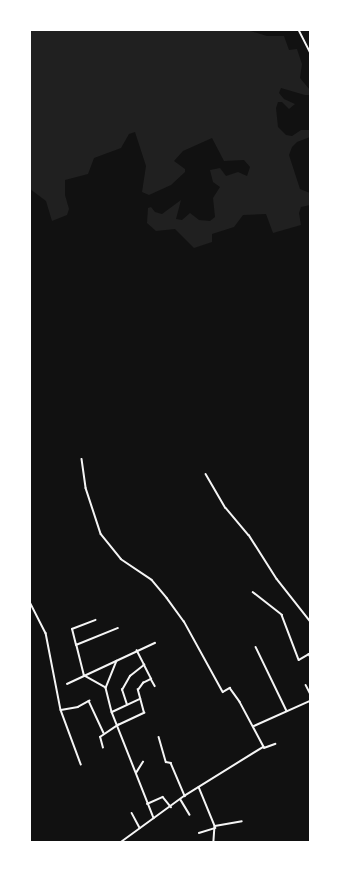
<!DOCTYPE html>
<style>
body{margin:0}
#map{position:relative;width:340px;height:872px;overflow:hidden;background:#111;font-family:"Zilla Slab",serif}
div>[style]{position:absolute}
.green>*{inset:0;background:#202020}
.minor>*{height:1.5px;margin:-0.75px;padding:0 0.75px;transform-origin:0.75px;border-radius:0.75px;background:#f5f5f5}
span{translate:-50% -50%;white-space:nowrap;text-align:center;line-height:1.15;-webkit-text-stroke:3px #fff;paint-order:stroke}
.frame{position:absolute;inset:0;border:31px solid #fff;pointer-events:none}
</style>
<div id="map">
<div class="green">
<i style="clip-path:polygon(30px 30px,247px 30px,267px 36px,284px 36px,289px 50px,297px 49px,302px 64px,300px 78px,310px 90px,309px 95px,305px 95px,281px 88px,279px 93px,284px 99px,295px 104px,289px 109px,282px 102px,278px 102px,276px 108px,278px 127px,286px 135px,292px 136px,301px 130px,310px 130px,310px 137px,297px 142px,292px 147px,289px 155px,300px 189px,310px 193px,310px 205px,301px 207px,299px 213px,301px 225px,273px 233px,266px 214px,243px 215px,234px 227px,212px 234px,212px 242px,194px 248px,175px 229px,156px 231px,147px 223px,148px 208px,151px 207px,155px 212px,162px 214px,181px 200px,176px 219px,182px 220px,190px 213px,199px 220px,210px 221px,215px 217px,213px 198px,220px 187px,213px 182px,210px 170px,220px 168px,226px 176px,238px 172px,247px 176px,250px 167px,244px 160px,224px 161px,212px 138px,183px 151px,174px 161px,185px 169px,185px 172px,171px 185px,149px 195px,142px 192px,146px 166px,135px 132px,129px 134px,121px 148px,94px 158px,88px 174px,65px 180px,65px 195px,69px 209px,67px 215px,52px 221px,46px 201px,30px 189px)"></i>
</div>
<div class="minor">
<i style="left:299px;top:30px;width:25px;rotate:63deg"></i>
<i style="left:82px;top:459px;width:29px;rotate:82deg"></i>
<i style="left:86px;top:488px;width:48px;rotate:71.9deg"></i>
<i style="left:101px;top:534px;width:32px;rotate:51deg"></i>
<i style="left:121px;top:559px;width:37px;rotate:34deg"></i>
<i style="left:152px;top:580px;width:23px;rotate:50deg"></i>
<i style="left:167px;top:598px;width:29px;rotate:54deg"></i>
<i style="left:184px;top:621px;width:81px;rotate:61.2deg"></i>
<i style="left:223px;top:692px;width:8px;rotate:-30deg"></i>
<i style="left:230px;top:688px;width:17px;rotate:54deg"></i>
<i style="left:240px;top:702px;width:51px;rotate:61.9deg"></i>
<i style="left:264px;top:747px;width:93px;rotate:148.2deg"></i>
<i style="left:185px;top:796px;width:78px;rotate:143.9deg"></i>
<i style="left:206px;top:474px;width:39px;rotate:60deg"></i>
<i style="left:226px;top:508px;width:35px;rotate:50deg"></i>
<i style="left:249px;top:535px;width:52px;rotate:57.5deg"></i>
<i style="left:277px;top:579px;width:53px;rotate:51.8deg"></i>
<i style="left:253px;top:592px;width:37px;rotate:38deg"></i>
<i style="left:282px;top:615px;width:48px;rotate:69.3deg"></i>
<i style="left:299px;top:660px;width:12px;rotate:-31deg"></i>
<i style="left:309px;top:654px;width:2px;rotate:63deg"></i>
<i style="left:30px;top:602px;width:35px;rotate:63deg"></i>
<i style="left:46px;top:633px;width:78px;rotate:79deg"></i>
<i style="left:61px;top:710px;width:17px;rotate:-10deg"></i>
<i style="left:78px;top:707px;width:13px;rotate:-29deg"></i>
<i style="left:89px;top:701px;width:35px;rotate:65deg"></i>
<i style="left:76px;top:645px;width:16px;rotate:-104deg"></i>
<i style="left:72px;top:629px;width:25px;rotate:-21deg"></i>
<i style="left:256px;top:647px;width:71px;rotate:64.2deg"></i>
<i style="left:117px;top:661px;width:29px;rotate:112deg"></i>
<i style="left:106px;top:688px;width:25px;rotate:76deg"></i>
<i style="left:112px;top:712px;width:114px;rotate:68.4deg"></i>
<i style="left:151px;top:679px;width:8px;rotate:60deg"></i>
<i style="left:67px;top:684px;width:97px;rotate:-25deg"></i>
<i style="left:306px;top:685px;width:9px;rotate:63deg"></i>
<i style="left:106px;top:688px;width:25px;rotate:-151deg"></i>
<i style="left:84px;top:676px;width:32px;rotate:-104deg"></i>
<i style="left:76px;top:645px;width:45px;rotate:-22deg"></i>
<i style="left:127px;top:705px;width:16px;rotate:-108deg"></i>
<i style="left:122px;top:690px;width:16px;rotate:-60deg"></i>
<i style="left:130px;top:676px;width:18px;rotate:-38deg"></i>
<i style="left:144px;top:665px;width:16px;rotate:-117deg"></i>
<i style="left:61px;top:710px;width:58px;rotate:69.7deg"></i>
<i style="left:112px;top:712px;width:31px;rotate:-25deg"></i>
<i style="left:254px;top:726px;width:61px;rotate:-24.1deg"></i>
<i style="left:159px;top:737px;width:26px;rotate:74deg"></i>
<i style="left:166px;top:762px;width:5px;rotate:11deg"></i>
<i style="left:171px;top:763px;width:36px;rotate:67deg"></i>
<i style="left:103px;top:748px;width:11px;rotate:-105deg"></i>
<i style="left:100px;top:737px;width:22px;rotate:-34deg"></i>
<i style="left:118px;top:725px;width:29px;rotate:-25deg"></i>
<i style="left:144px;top:713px;width:24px;rotate:-105deg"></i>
<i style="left:138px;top:690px;width:9px;rotate:-54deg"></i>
<i style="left:143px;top:683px;width:9px;rotate:-27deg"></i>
<i style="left:151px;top:679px;width:16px;rotate:-117deg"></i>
<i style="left:264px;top:748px;width:12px;rotate:-20deg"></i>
<i style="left:136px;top:773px;width:13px;rotate:-58deg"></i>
<i style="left:199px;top:787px;width:42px;rotate:67.7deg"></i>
<i style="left:215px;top:826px;width:16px;rotate:94deg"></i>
<i style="left:181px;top:800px;width:17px;rotate:59deg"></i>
<i style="left:147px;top:804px;width:17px;rotate:-24deg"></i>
<i style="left:163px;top:797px;width:13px;rotate:51deg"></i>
<i style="left:132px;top:813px;width:17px;rotate:62deg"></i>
<i style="left:215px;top:826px;width:27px;rotate:-10deg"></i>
<i style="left:199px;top:833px;width:17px;rotate:-17deg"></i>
</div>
<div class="frame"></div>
</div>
